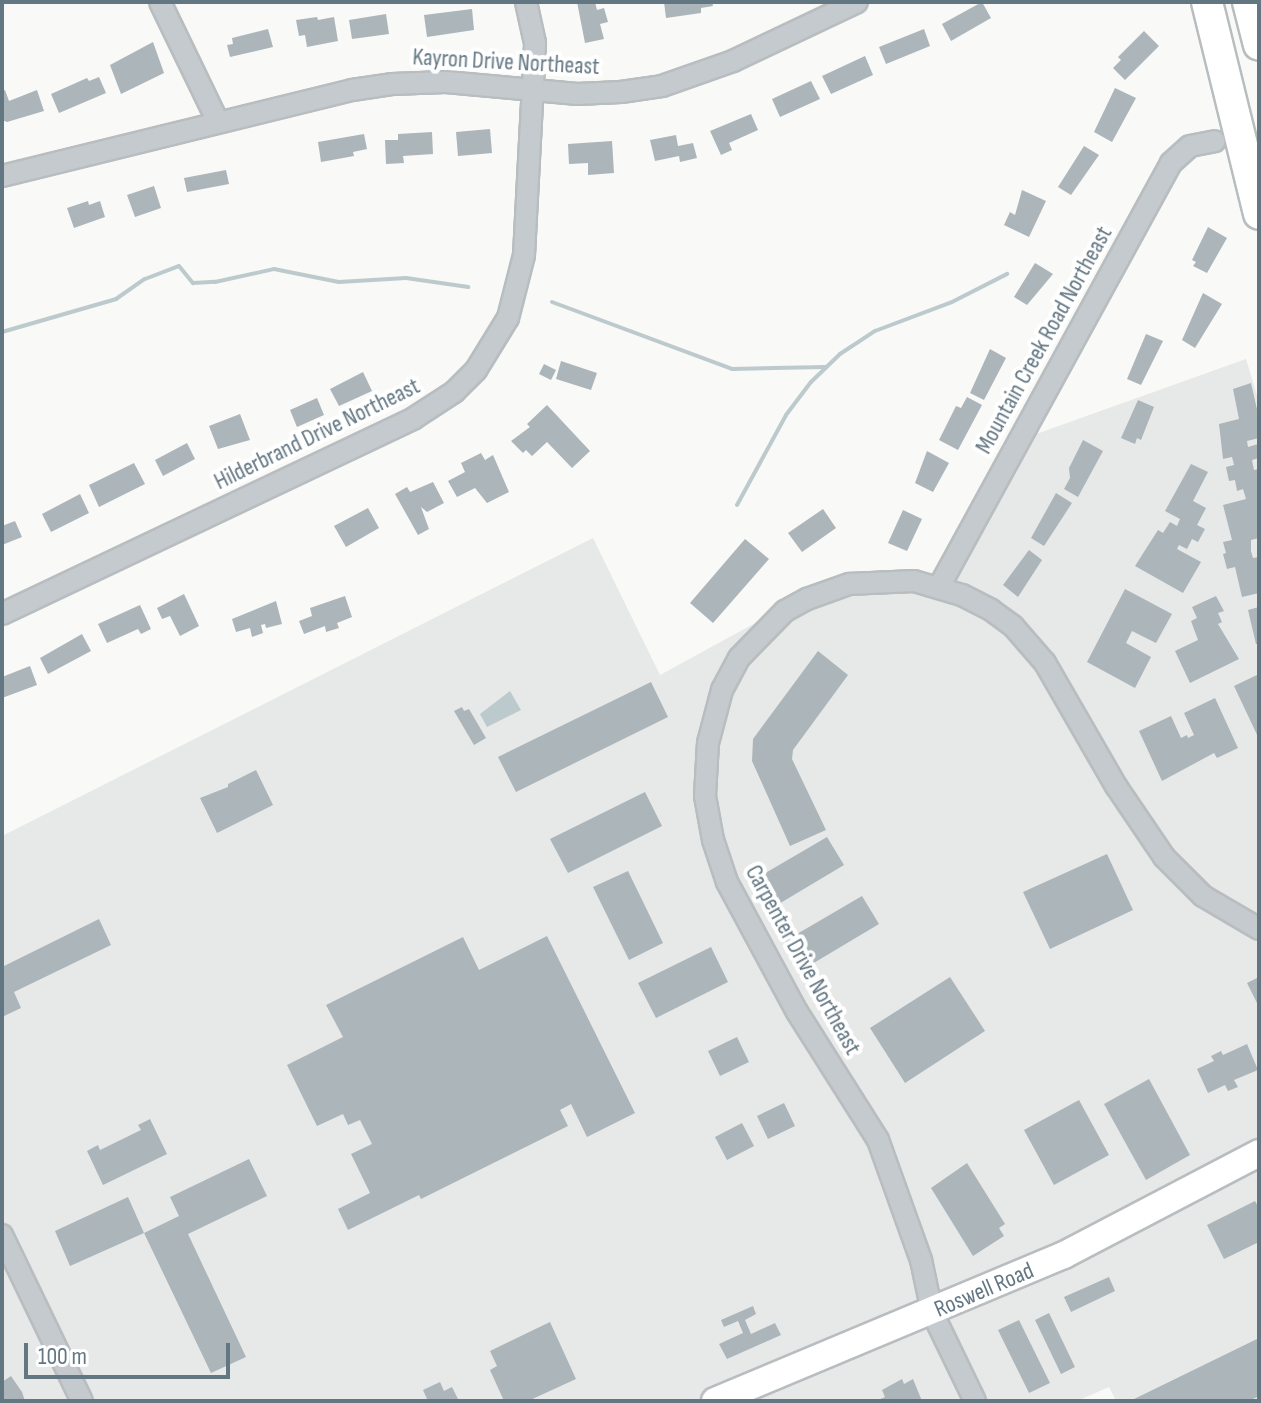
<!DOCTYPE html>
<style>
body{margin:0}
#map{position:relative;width:1261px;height:1403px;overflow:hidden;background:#f9f9f7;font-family:"Sofia Sans Condensed",sans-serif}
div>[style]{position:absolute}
.built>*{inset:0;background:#e7e9e8}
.water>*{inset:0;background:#bdcacd}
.stream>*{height:4px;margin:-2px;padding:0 2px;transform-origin:2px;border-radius:2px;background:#bdcacd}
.building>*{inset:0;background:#abb5ba}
.roads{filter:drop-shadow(2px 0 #b8bdc0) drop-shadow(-2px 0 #b8bdc0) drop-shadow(0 2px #b8bdc0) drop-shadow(0 -2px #b8bdc0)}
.minor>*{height:20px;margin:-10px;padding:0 10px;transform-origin:10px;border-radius:10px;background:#c4cacd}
.major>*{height:26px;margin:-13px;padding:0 13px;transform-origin:13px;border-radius:13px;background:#fff}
.highway>*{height:30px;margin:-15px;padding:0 15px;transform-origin:15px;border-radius:15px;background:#fff}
span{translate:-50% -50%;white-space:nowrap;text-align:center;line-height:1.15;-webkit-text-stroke:8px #fff;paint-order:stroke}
.street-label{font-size:24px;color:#637783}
.frame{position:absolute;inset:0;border:4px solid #637783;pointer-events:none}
.scale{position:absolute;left:24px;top:1343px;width:206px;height:36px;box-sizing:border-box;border:4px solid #637783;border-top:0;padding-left:10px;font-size:24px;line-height:28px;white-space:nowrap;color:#637783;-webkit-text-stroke:6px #fff;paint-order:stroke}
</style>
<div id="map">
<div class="built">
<i style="clip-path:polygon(1246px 359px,1259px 402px,1259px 1401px,1116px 1401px,1109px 1387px,1077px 1401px,2px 1401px,2px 836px,593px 538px,660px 675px,834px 580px,951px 573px,1008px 444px)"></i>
</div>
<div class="water">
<i style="clip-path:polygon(510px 691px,521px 710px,487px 727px,480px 714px)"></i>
</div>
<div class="stream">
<i style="left:552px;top:302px;width:192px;rotate:20.4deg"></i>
<i style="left:732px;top:369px;width:93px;rotate:-1.2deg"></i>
<i style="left:2px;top:332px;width:119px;rotate:-16.1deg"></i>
<i style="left:116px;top:299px;width:35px;rotate:-35deg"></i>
<i style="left:145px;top:279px;width:36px;rotate:-21deg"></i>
<i style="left:179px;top:266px;width:22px;rotate:51deg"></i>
<i style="left:193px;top:283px;width:22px;rotate:-3deg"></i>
<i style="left:215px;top:282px;width:60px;rotate:-12.4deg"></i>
<i style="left:274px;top:269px;width:66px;rotate:11.3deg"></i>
<i style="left:339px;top:282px;width:67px;rotate:-3.4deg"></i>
<i style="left:406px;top:278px;width:63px;rotate:8.3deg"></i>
<i style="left:737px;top:505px;width:102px;rotate:-61.4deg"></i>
<i style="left:786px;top:415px;width:41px;rotate:-52.9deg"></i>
<i style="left:811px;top:382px;width:40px;rotate:-44deg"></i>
<i style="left:840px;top:354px;width:42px;rotate:-33.3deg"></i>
<i style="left:875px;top:331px;width:82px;rotate:-20.6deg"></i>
<i style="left:952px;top:302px;width:62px;rotate:-27deg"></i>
</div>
<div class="building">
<i style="clip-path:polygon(577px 2px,595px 2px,597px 10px,604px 8px,608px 22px,600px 24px,604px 39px,585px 43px)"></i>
<i style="clip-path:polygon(664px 2px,712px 2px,713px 6px,701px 8px,701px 13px,666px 18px)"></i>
<i style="clip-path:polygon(982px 2px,991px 18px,951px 41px,942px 24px)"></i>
<i style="clip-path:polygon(472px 9px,474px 30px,427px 37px,424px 15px)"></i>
<i style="clip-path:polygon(386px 14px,389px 34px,352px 39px,349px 20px)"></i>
<i style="clip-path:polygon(317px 17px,318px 20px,334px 17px,338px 41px,307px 47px,305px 35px,299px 36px,296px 20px)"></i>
<i style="clip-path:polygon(268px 29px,273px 47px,230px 57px,227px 45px,233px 44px,232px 38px)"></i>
<i style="clip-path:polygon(924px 29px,930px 46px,886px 64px,879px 47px)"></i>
<i style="clip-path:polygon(1144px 31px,1159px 46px,1125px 80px,1113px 68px,1121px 60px,1118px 57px)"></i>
<i style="clip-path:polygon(153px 42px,164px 73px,121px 94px,110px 65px)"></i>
<i style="clip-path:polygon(865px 56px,873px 75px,831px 94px,822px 76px)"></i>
<i style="clip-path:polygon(99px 77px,106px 93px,59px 113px,51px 94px,87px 78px,89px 81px)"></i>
<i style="clip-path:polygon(811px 81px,820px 99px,780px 117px,772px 99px)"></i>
<i style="clip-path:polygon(1115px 88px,1136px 98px,1112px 142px,1094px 132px)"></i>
<i style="clip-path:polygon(5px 90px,9px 101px,37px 90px,44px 111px,7px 122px,2px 120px,2px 91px)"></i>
<i style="clip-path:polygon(751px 114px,758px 130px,729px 143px,732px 150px,721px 155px,710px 131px)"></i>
<i style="clip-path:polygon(490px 129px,492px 153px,458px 156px,456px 132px)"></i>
<i style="clip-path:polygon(432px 132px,433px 154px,403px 156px,404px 163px,386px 164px,385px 140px,398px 140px,398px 134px)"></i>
<i style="clip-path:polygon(364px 134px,367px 149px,353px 152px,354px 156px,321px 162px,318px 142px)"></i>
<i style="clip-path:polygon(676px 135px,678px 146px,693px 143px,697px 158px,680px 162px,679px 156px,655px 161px,650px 140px)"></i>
<i style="clip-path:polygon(612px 141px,614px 173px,588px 175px,588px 163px,569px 164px,568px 144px)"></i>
<i style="clip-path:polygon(1084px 146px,1099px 155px,1071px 195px,1058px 187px)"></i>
<i style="clip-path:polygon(226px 170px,229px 184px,187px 192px,184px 178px)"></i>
<i style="clip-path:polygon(154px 186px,161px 208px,135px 217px,127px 195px)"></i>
<i style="clip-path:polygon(1022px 190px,1046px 201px,1029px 237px,1004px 225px,1010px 212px,1015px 215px)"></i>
<i style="clip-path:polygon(88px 201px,89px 205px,100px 201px,105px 217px,74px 228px,67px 208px)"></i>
<i style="clip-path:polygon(1208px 227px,1227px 238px,1207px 273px,1193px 266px,1196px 262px,1192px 260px)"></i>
<i style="clip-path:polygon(1035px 263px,1053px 274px,1027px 305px,1014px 297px)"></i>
<i style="clip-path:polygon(1203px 293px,1222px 304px,1195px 348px,1182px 340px)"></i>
<i style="clip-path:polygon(1146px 334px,1163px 341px,1141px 385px,1127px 379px)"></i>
<i style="clip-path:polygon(990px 349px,1006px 358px,984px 400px,970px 393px)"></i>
<i style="clip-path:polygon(561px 361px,597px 373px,591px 390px,556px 379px)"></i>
<i style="clip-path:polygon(544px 364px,556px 370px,551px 380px,539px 374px)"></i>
<i style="clip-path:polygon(363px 372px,372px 391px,339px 406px,330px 389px)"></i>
<i style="clip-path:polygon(1251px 383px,1259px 418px,1259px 438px,1247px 441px,1248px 447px,1258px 444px,1259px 449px,1259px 458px,1252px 460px,1254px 470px,1259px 469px,1259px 538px,1251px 540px,1251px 551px,1253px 558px,1259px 557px,1259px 593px,1242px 597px,1235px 567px,1227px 569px,1223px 554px,1226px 553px,1223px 542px,1232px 540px,1223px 505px,1246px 499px,1243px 489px,1237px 491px,1235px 480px,1229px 481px,1226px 467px,1234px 465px,1232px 457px,1223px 459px,1219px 424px,1239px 419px,1233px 389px)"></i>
<i style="clip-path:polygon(967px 397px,982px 405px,958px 450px,939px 440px,956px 406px,961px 408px)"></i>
<i style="clip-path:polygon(317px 398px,324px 415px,297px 427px,290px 410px)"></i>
<i style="clip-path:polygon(1138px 400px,1154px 407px,1141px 440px,1137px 438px,1135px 444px,1121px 438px)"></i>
<i style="clip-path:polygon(547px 405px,590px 451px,572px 468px,547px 442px,532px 456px,526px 450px,523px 453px,511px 441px,530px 427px,527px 424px)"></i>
<i style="clip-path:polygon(240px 414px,250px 440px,218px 449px,209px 426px)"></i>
<i style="clip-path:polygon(1083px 440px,1103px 451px,1078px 497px,1064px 489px,1070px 478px,1069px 468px)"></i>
<i style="clip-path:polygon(187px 443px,195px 459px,163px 476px,155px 460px)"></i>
<i style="clip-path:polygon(927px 451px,949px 463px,933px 492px,915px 483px)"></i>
<i style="clip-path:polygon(481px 453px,485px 460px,493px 455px,509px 492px,487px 503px,475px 488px,457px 497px,448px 481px,465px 472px,461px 463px)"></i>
<i style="clip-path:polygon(134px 463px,145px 484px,99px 507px,89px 485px)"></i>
<i style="clip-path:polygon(1191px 464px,1208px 472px,1193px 501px,1206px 508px,1197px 525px,1205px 529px,1198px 542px,1192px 539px,1187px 549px,1179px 545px,1177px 549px,1201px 562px,1183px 593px,1135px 566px,1158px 530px,1163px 533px,1170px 522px,1177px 526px,1180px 519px,1165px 511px)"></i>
<i style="clip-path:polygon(433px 482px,444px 503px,427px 512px,421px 507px,429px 529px,418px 535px,395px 494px,407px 487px,410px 492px)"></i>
<i style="clip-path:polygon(1056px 493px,1072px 503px,1044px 546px,1031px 538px)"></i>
<i style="clip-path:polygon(80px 494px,89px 513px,51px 532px,42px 514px)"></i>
<i style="clip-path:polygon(368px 508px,379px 528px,346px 547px,334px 526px)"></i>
<i style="clip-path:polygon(823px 509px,836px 528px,802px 552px,788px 533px)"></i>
<i style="clip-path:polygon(903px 510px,922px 519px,907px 551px,888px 543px)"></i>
<i style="clip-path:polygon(15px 521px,22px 537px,2px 545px,2px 526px)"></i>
<i style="clip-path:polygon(745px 539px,769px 559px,713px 623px,690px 603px)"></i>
<i style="clip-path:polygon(1029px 550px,1042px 560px,1018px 597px,1003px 585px)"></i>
<i style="clip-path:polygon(1125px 589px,1172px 614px,1156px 643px,1132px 631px,1126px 643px,1151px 657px,1135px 688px,1087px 662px)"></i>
<i style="clip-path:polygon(184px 594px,199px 626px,180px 636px,170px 616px,162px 619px,157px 608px)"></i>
<i style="clip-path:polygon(345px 596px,352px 617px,337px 623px,339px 628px,326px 632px,325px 626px,304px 634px,299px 621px,312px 616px,310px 608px)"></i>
<i style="clip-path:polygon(1216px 596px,1224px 611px,1218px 613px,1222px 622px,1218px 624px,1239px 659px,1190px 683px,1175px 651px,1198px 640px,1191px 621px,1197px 618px,1192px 607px)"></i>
<i style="clip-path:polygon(276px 601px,282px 624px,266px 628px,265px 624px,261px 625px,263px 633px,252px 637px,250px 628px,236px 632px,232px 619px)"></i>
<i style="clip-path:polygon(140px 605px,151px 629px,141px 634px,138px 629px,107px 643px,98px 624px)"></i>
<i style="clip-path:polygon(1259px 607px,1259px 644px,1256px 644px,1248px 610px)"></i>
<i style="clip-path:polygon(82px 634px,91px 651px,48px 674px,40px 658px)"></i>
<i style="clip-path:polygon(818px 651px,848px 675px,793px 750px,792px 759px,826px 830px,790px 846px,752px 761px,753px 739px)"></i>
<i style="clip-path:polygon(30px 666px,37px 685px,2px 698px,2px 677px)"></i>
<i style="clip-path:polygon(1259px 674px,1259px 739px,1234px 686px)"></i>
<i style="clip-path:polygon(651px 682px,668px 717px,516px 792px,498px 757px)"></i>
<i style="clip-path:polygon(1215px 698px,1238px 748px,1217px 758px,1214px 753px,1162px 781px,1139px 731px,1171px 716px,1181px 738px,1187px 735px,1188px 738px,1194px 735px,1184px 713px)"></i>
<i style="clip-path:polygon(462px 707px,464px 711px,469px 709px,486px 738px,474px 745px,454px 711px)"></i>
<i style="clip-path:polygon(256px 770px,273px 805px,217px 833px,200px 798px,228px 787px,228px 784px)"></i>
<i style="clip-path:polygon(645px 792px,662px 826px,568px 873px,550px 839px)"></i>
<i style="clip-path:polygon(827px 837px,844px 865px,767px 911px,750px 882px)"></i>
<i style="clip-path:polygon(1107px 854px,1133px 910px,1050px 949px,1023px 892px)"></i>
<i style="clip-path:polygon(628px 871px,663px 943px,629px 960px,593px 887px)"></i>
<i style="clip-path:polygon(862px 896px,879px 924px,802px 970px,785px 941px)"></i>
<i style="clip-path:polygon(99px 919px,111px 945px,14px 992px,21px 1008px,2px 1017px,2px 967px)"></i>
<i style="clip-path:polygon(547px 936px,635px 1113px,587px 1137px,571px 1104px,560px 1110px,568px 1126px,421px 1199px,419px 1195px,348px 1230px,338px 1209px,370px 1193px,351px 1154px,372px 1144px,360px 1120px,348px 1125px,343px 1114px,317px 1126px,287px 1065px,343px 1037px,326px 1005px,463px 937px,479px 970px)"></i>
<i style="clip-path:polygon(711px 947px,728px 982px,656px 1018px,638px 983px)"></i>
<i style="clip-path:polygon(950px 977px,985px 1031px,905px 1083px,870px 1028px)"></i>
<i style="clip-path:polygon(1259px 977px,1259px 1007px,1247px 983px)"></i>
<i style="clip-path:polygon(737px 1037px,749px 1062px,720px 1076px,708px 1051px)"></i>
<i style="clip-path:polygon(1247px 1044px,1258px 1070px,1234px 1080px,1238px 1087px,1228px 1091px,1225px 1085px,1208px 1093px,1197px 1069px,1214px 1061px,1211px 1056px,1221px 1051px,1223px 1055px)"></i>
<i style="clip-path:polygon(1149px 1079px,1190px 1155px,1146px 1180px,1104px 1104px)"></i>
<i style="clip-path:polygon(1079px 1100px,1109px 1155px,1054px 1185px,1024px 1130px)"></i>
<i style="clip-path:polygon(784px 1103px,795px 1126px,768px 1139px,757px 1116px)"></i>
<i style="clip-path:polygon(150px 1119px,167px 1154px,103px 1185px,87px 1151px,98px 1145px,100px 1150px,141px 1130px,138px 1125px)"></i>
<i style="clip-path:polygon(742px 1123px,754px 1146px,727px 1160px,715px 1137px)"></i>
<i style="clip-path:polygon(249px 1159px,267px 1196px,188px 1234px,246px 1357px,211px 1373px,144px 1233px,179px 1216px,170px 1197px)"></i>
<i style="clip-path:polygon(967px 1163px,1005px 1224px,999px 1228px,1004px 1236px,973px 1256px,931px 1188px)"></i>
<i style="clip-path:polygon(128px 1197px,144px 1233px,70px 1266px,55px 1231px)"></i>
<i style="clip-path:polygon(1255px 1201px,1259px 1208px,1259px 1242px,1224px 1259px,1207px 1225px)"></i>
<i style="clip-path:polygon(1109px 1277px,1115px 1291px,1071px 1312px,1064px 1297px)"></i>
<i style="clip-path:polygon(753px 1306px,756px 1314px,745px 1320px,751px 1334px,775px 1323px,781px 1335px,727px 1359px,719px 1344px,743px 1333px,738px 1321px,724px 1327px,721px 1320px)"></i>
<i style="clip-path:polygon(1049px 1313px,1075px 1367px,1061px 1374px,1035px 1320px)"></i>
<i style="clip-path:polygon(1019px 1320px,1050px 1383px,1029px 1393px,998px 1330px)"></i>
<i style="clip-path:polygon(550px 1322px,576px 1379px,528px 1401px,504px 1401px,490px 1370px,497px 1366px,490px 1351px)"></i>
<i style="clip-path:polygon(1259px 1338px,1259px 1396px,1249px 1401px,1130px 1401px)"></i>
<i style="clip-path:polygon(11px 1376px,22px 1392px,25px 1401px,2px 1401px,2px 1382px)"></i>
<i style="clip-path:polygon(902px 1379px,904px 1384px,913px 1379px,922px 1401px,876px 1401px,885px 1397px,882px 1390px)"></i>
<i style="clip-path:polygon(440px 1382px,444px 1391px,452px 1387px,459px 1401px,423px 1401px,427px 1399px,423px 1390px)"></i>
</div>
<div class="roads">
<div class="minor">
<i style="left:160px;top:2px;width:133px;rotate:64.2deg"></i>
<i style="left:2px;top:176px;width:360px;rotate:-13.8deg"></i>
<i style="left:352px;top:90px;width:40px;rotate:-8.5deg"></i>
<i style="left:392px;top:84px;width:54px;rotate:-2.1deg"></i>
<i style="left:446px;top:82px;width:132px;rotate:5.2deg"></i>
<i style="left:577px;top:94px;width:44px;rotate:-2.6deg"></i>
<i style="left:621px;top:92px;width:41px;rotate:-8.3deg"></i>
<i style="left:662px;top:86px;width:75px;rotate:-19.4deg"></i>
<i style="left:733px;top:61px;width:137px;rotate:-25.4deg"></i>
<i style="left:939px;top:587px;width:483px;rotate:-61.3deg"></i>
<i style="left:1171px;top:163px;width:25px;rotate:-42deg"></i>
<i style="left:1190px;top:146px;width:25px;rotate:-11deg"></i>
<i style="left:2px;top:614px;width:456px;rotate:-25.4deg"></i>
<i style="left:414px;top:418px;width:48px;rotate:-33deg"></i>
<i style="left:454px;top:392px;width:31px;rotate:-45deg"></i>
<i style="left:476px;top:370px;width:61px;rotate:-58.4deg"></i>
<i style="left:508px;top:318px;width:65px;rotate:-75.7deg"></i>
<i style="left:524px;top:255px;width:212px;rotate:-87deg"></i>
<i style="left:535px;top:43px;width:42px;rotate:-102.4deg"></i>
<i style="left:2px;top:1235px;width:184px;rotate:64.3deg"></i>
<i style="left:975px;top:1401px;width:99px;rotate:-115.8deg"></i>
<i style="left:932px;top:1312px;width:53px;rotate:-101.9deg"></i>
<i style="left:921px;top:1260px;width:127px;rotate:-109.7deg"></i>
<i style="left:878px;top:1140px;width:151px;rotate:-122.3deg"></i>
<i style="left:797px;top:1012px;width:148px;rotate:-118.3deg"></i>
<i style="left:727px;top:882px;width:44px;rotate:-108.4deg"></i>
<i style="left:713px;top:840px;width:45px;rotate:-100.3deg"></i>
<i style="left:705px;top:796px;width:53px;rotate:-86.8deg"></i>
<i style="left:708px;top:743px;width:55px;rotate:-75.2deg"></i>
<i style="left:722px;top:690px;width:36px;rotate:-62deg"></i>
<i style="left:739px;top:658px;width:66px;rotate:-45.6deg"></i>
<i style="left:785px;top:611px;width:25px;rotate:-29deg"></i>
<i style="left:807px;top:599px;width:45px;rotate:-19.7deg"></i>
<i style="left:849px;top:584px;width:65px;rotate:-2.6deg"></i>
<i style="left:914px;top:581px;width:50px;rotate:16.3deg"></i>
<i style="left:962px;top:595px;width:33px;rotate:27deg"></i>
<i style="left:991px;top:610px;width:27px;rotate:36deg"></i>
<i style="left:1013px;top:626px;width:49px;rotate:49.1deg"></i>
<i style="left:1045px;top:663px;width:142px;rotate:60deg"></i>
<i style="left:1116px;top:786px;width:86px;rotate:55.9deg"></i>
<i style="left:1164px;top:857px;width:55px;rotate:45deg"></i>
<i style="left:1203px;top:896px;width:65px;rotate:30.5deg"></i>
</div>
<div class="major">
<i style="left:715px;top:1401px;width:378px;rotate:-22.7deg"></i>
<i style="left:1064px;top:1255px;width:220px;rotate:-27.6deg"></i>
</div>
<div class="highway">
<i style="left:1207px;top:2px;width:218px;rotate:76.2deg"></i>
<i style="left:1248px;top:2px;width:44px;rotate:75.7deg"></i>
</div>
</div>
<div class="street-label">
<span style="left:506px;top:62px;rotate:3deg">Kayron Drive Northeast</span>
<span style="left:1044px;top:340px;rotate:-61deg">Mountain Creek Road Northeast</span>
<span style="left:317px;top:434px;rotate:-26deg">Hilderbrand Drive Northeast</span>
<span style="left:803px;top:960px;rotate:61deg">Carpenter Drive Northeast</span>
<span style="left:984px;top:1290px;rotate:-23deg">Roswell Road</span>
</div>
<div class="frame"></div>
<div class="scale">100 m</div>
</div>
